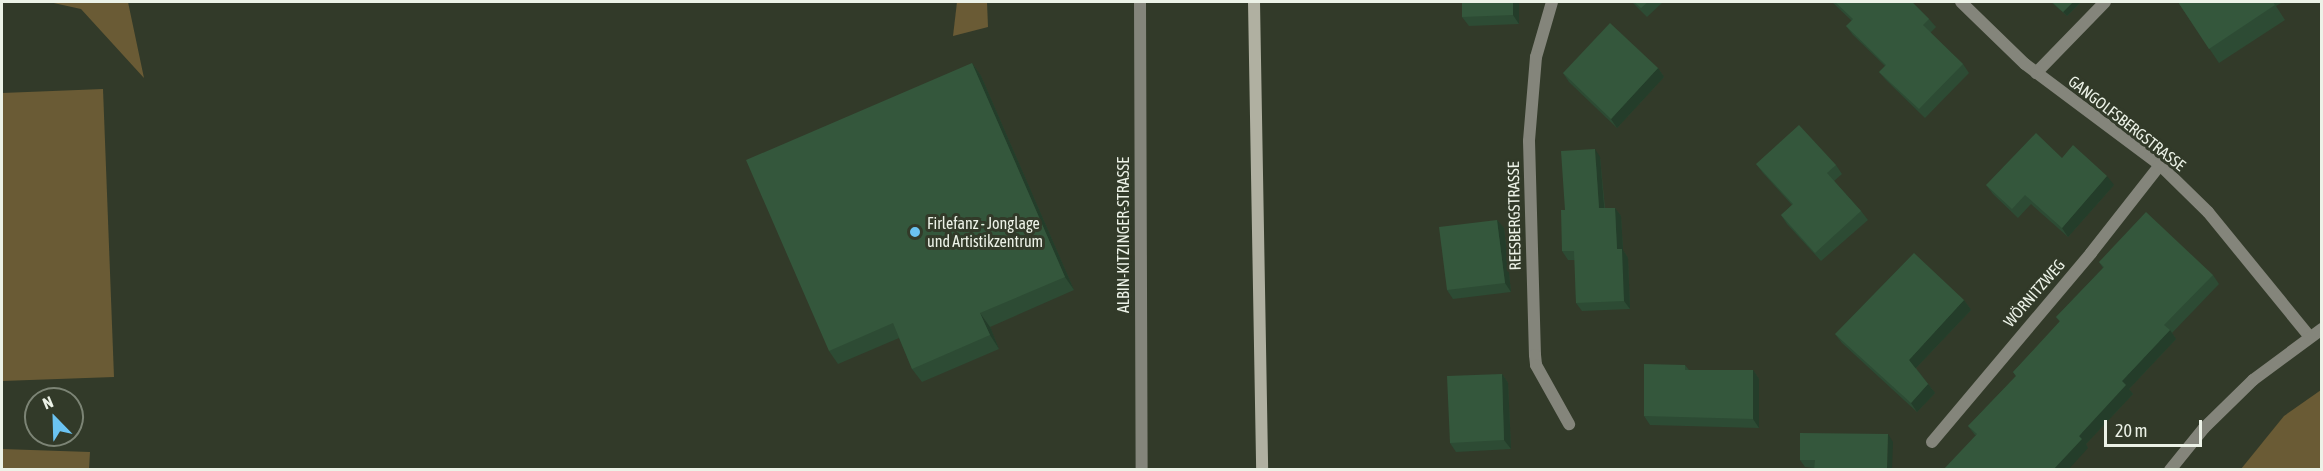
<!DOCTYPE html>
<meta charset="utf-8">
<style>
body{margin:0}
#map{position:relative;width:2323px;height:471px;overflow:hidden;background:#323a29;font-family:"Asap Condensed",sans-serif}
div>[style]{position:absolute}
.green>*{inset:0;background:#6a5b35}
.minor>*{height:12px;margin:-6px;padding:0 6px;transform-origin:6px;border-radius:6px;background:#84857b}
.secondary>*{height:12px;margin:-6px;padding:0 6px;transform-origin:6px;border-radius:6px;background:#b0b0a1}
.wall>*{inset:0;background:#2d4b34}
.shaded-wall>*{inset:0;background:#243d2a}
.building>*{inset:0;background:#34573c}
.dots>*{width:16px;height:16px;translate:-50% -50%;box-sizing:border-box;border:3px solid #323a29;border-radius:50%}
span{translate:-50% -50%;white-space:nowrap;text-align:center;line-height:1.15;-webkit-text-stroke:6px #323a29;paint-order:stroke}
.street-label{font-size:16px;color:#ecf2e7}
.poi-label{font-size:16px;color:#ecf2e7}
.left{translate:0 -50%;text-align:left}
.frame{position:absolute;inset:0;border:3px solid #ecf2e7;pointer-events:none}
.north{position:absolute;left:24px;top:387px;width:60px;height:60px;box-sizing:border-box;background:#323a29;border:2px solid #7c8475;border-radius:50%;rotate:337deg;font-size:16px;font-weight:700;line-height:24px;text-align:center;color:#ecf2e7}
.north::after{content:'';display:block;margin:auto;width:21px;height:27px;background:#6bc3f2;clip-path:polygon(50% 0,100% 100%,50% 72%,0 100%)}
.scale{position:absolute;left:2104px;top:420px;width:98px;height:27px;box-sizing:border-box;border:3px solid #ecf2e7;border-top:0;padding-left:8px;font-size:18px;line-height:21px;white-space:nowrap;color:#ecf2e7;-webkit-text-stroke:4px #323a29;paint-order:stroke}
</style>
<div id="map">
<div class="green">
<i style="clip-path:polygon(49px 2px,128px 2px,144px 78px,81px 9px)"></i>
<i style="clip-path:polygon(957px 2px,987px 2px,988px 27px,953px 36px)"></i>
<i style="clip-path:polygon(103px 89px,114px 377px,2px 381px,2px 93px)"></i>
<i style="clip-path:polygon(2321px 390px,2321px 469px,2241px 469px,2284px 416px)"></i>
<i style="clip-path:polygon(2px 449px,90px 452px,89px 469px,2px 469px)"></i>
</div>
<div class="minor">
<i style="left:1140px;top:2px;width:468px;rotate:89.8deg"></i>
<i style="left:1552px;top:2px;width:57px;rotate:106.2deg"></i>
<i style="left:1536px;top:57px;width:84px;rotate:94.8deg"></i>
<i style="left:1529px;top:141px;width:214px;rotate:88.4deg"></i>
<i style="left:1535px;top:355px;width:10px;rotate:84deg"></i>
<i style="left:1536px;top:365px;width:68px;rotate:60.8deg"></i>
<i style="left:1961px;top:2px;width:89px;rotate:44.1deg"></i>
<i style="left:2025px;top:64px;width:169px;rotate:36.8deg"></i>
<i style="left:2160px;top:165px;width:67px;rotate:44.4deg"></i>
<i style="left:2208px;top:212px;width:160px;rotate:50.8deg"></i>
<i style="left:2036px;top:73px;width:99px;rotate:-45.8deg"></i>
<i style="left:1932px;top:442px;width:247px;rotate:-49.9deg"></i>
<i style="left:2091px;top:253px;width:112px;rotate:-51.9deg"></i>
<i style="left:2170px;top:470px;width:54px;rotate:-51deg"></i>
<i style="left:2204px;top:428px;width:69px;rotate:-44.4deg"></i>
<i style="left:2253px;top:380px;width:86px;rotate:-36.5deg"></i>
</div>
<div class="secondary">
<i style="left:1254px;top:2px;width:468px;rotate:89deg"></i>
</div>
<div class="wall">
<i style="clip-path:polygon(1462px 2px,1519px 2px,1519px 24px,1469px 26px,1462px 17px)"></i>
<i style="clip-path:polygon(1632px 2px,1663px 2px,1647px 17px)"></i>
<i style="clip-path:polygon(1832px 2px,1912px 2px,1929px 19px,1936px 27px,1930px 33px,1963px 64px,1969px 73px,1925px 118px,1886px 80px,1879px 72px,1885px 66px,1853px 35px,1846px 26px,1852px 21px)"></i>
<i style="clip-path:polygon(2051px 2px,2081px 2px,2067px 16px)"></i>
<i style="clip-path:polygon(2178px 2px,2283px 2px,2276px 6px,2285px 20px,2219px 63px)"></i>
<i style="clip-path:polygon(972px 63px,981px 76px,1074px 290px,990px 327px,999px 349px,922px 382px,912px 369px,899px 338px,838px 364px,829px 351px)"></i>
<i style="clip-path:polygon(1658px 68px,1664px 77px,1617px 128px,1569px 82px,1563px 73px)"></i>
<i style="clip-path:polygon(1600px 157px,1605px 208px,1615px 208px,1621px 216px,1623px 250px,1628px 258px,1630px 309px,1582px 311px,1576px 303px,1575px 260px,1568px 260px,1562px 251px)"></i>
<i style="clip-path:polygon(2062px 158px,2114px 185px,2068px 237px,2031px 204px,2018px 218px,1993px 194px,1986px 185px)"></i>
<i style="clip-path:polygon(1756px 164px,1836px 165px,1842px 174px,1834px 181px,1861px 211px,1868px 220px,1821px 261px,1787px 224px,1781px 215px,1792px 205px,1763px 173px)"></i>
<i style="clip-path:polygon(1497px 220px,1504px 228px,1511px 292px,1453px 299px,1447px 290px)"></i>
<i style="clip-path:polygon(2099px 262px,2213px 275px,2219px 284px,2172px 333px,2176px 339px,2129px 389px,2133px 394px,2086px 444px,2088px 448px,1975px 435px,1968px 426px,2016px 376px,2013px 372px,2060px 322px,2056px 317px,2103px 268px)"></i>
<i style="clip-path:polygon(1964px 300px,1971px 310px,1916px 368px,1935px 393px,1917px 412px,1842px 343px,1835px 334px)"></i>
<i style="clip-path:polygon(1685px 365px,1689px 370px,1753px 370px,1759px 379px,1759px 428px,1650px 425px,1644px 416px)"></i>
<i style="clip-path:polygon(1502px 374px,1508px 383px,1511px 449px,1456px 452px,1450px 443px)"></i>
<i style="clip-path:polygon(1893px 442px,1814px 468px,1805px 467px,1800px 460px)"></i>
</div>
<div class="shaded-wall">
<i style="clip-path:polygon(1513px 2px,1519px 2px,1519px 24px,1513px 15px)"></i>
<i style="clip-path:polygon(2073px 2px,2081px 2px,2067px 16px,2063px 12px)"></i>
<i style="clip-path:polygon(972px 63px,981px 76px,1074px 290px,1065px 277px)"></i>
<i style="clip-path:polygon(1658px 68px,1664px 77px,1617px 128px,1611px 119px)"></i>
<i style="clip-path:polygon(1595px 149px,1600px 157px,1605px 217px,1599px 208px)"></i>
<i style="clip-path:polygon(2107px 176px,2114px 185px,2068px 237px,2062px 228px)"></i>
<i style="clip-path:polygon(1615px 208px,1621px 216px,1623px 250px,1628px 258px,1630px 309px,1624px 301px,1617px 249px)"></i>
<i style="clip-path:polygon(1497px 220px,1504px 228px,1511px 292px,1505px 283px)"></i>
<i style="clip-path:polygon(1964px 300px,1971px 310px,1915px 369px,1909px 360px)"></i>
<i style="clip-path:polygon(980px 313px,990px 327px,999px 349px,990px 335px)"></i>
<i style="clip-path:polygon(2170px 330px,2176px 339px,2129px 389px,2133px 394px,2086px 444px,2088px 448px,2068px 470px,2053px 470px,2122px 381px)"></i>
<i style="clip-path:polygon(1753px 370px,1759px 379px,1759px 428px,1753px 419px)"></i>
<i style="clip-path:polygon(1502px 374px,1508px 383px,1511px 449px,1504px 440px)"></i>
<i style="clip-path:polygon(1928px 384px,1935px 393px,1917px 412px,1911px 403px)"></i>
<i style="clip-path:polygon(1888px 434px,1893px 442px,1892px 470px,1887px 470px)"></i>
</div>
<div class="building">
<i style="clip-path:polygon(1462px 2px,1513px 2px,1513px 15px,1462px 17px)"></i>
<i style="clip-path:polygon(1634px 2px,1648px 2px,1641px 8px)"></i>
<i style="clip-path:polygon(1835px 2px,1912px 2px,1929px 19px,1923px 25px,1963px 64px,1919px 109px,1879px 72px,1886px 65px,1846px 26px,1853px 19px)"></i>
<i style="clip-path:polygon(2052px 2px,2073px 2px,2063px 12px)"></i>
<i style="clip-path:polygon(2178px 2px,2273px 2px,2275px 5px,2209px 49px)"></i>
<i style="clip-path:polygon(1610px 23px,1658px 68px,1611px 119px,1563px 73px)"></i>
<i style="clip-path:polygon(972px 63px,1065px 277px,980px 313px,990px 335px,912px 369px,893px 323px,829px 351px,746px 160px)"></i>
<i style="clip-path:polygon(1799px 125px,1836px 165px,1827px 173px,1861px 211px,1815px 253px,1781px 215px,1793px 204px,1756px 164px)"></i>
<i style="clip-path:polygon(2036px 133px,2062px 158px,2073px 145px,2107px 176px,2062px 228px,2025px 195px,2012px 209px,1986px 185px)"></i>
<i style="clip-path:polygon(1595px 149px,1599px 208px,1615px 208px,1617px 249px,1622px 249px,1624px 301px,1576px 303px,1574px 251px,1562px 251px,1561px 210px,1565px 210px,1561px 151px)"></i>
<i style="clip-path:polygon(2146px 212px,2213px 275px,2164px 325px,2170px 330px,2122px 381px,2126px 385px,2079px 436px,2082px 439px,2053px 470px,1943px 470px,1977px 434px,1968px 426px,2016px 376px,2013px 372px,2060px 321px,2056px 317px,2104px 267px,2099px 262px)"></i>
<i style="clip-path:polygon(1497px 220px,1505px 283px,1447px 290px,1439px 227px)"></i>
<i style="clip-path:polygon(1914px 253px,1964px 300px,1909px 360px,1928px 384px,1911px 403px,1835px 334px)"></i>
<i style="clip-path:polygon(1644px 364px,1685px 365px,1685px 370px,1753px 370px,1753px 419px,1644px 416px)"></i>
<i style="clip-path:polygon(1502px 374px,1504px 440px,1450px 443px,1447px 376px)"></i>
<i style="clip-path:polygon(1800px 433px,1888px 434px,1887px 470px,1814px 470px,1815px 460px,1800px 460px)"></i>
</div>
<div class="dots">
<i style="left:915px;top:232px;background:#6bc3f2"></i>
</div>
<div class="street-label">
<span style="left:2127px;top:123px;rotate:38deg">GANGOLFSBERGSTRASSE</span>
<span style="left:1514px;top:216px;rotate:-91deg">REESBERGSTRASSE</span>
<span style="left:1123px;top:235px;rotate:-90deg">ALBIN-KITZINGER-STRASSE</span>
<span style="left:2034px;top:293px;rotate:-49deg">WÖRNITZWEG</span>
</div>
<div class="poi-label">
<span class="left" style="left:927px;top:232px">Firlefanz - Jonglage<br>und Artistikzentrum</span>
</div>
<div class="frame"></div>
<div class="north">N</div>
<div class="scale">20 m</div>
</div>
